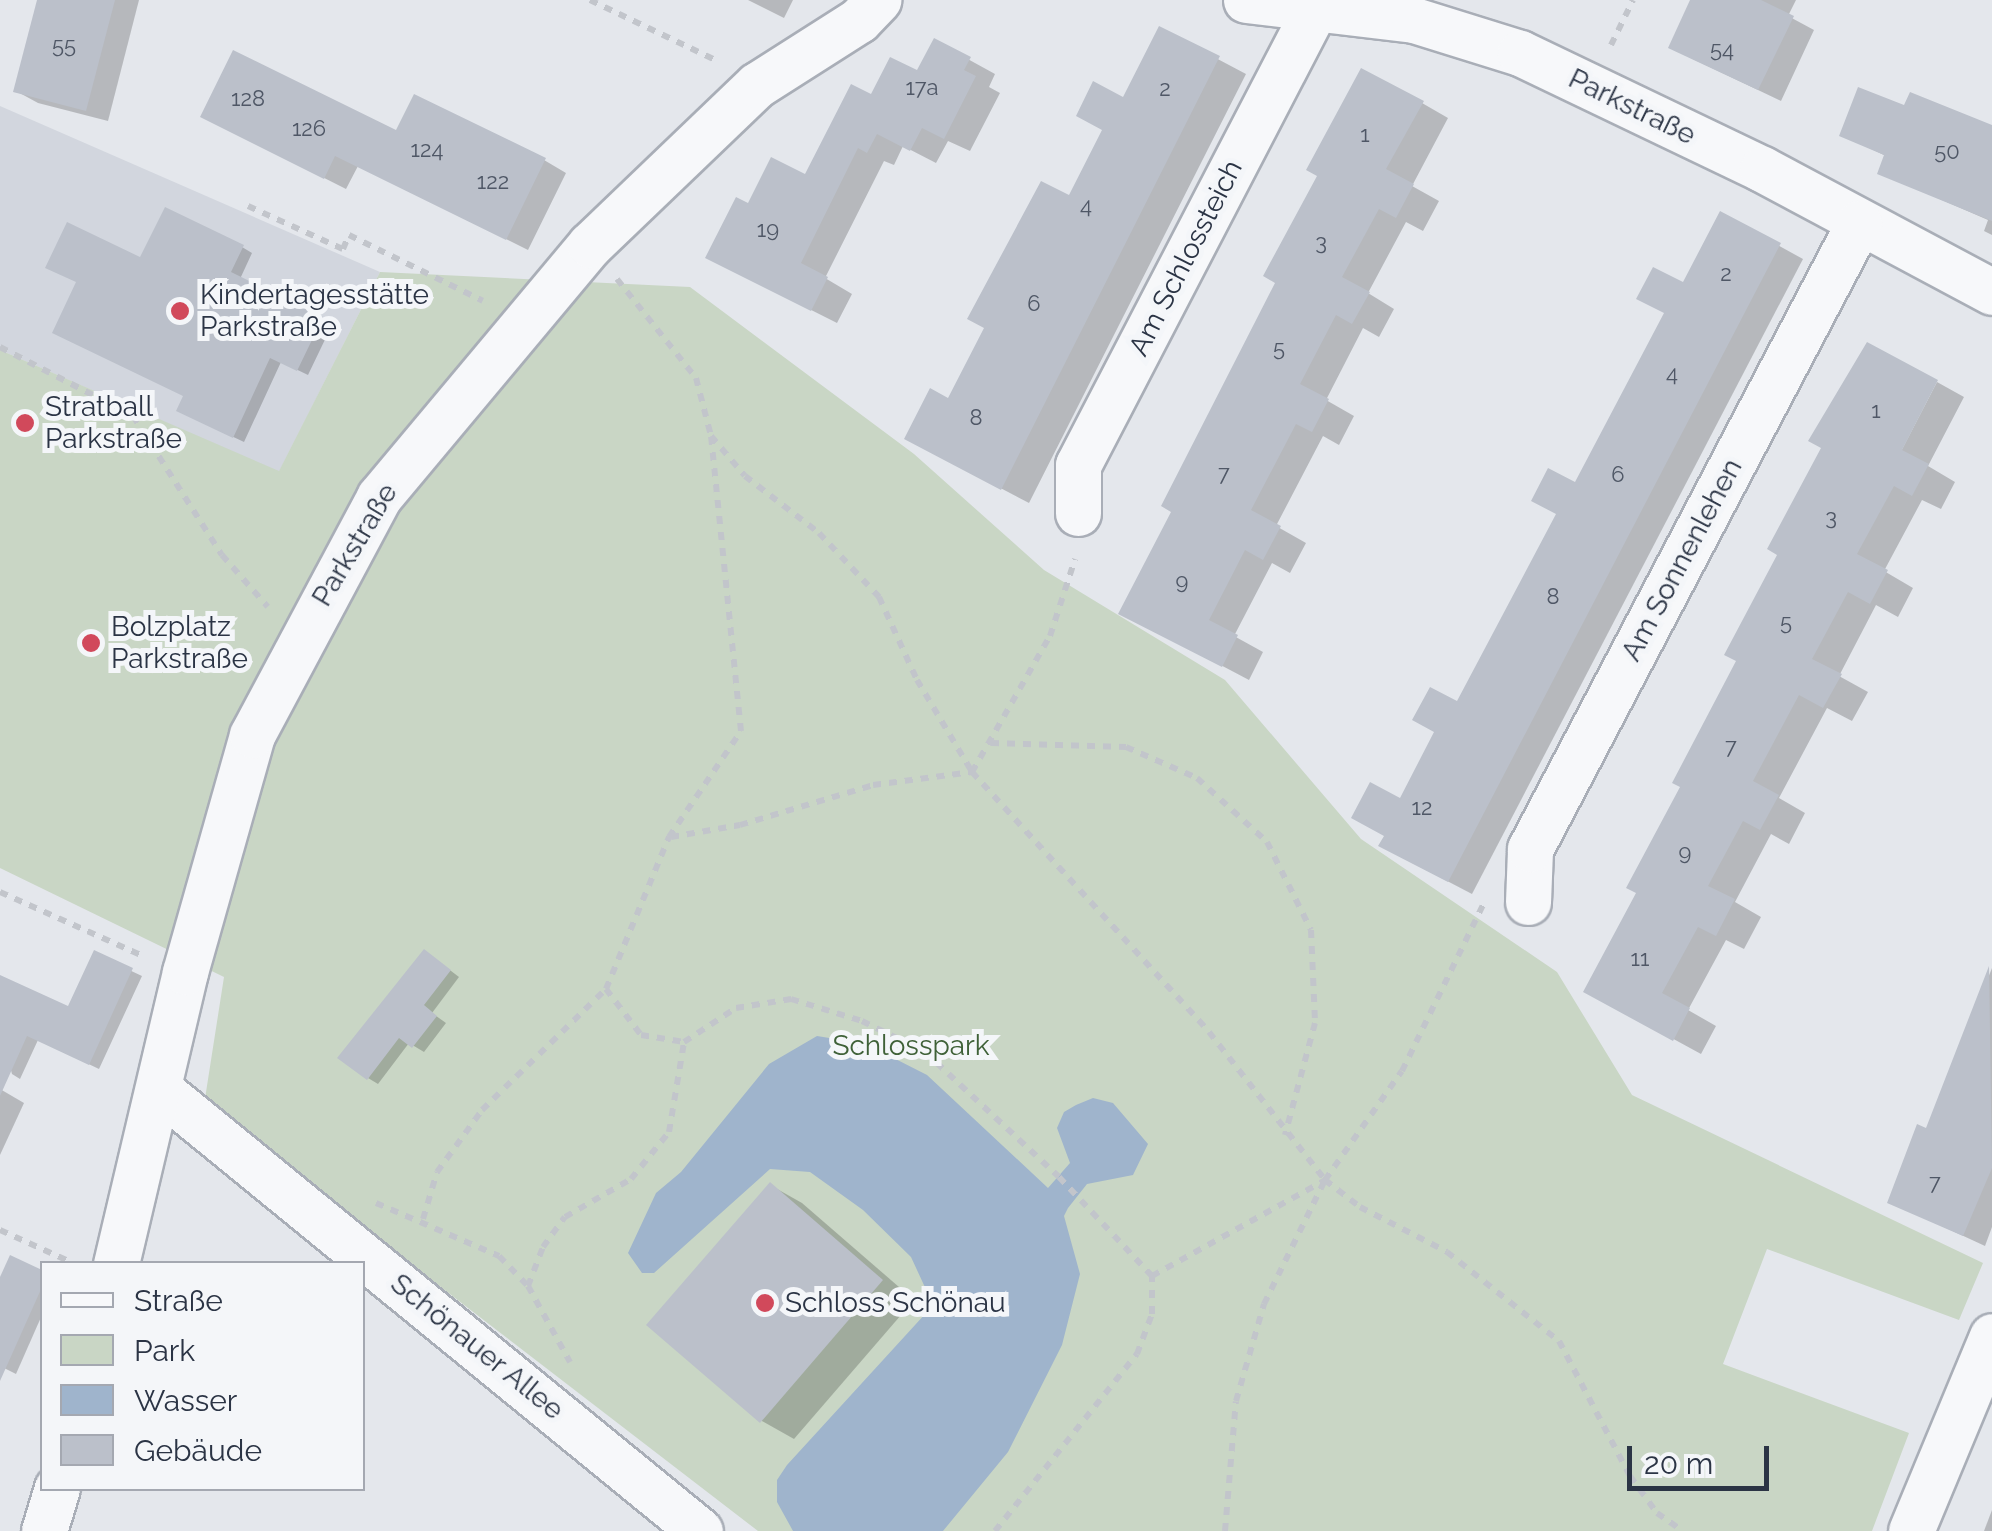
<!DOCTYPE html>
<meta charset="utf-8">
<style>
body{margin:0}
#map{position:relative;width:1992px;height:1531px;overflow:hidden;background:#e4e7ec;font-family:Raleway,sans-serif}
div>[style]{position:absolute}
.built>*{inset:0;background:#d2d6de}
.green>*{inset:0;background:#c9d6c5}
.water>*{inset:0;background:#9fb4cc}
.shadow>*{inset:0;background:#0003}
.building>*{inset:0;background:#bbc0ca}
.path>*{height:6px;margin-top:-3px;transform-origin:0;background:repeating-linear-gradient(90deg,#c2c5cb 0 8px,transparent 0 16px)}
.roads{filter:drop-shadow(2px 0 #a9aeb7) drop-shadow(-2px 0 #a9aeb7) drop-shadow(0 2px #a9aeb7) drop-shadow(0 -2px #a9aeb7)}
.street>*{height:45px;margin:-22.5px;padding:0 22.5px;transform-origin:22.5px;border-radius:22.5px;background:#f7f8fa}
.dots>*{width:28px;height:28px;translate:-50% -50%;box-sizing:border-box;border:5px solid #f4f6f9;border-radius:50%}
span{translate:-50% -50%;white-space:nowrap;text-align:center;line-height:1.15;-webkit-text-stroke:10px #f4f6f9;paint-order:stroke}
.number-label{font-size:22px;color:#4f5766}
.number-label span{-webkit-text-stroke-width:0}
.street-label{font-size:28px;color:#2b3445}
.poi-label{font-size:28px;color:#2b3445}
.left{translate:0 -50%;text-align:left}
.park-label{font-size:28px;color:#3f6138}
.legend{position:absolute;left:40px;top:1261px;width:325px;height:230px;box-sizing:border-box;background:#f4f6f9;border:2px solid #a4a8b1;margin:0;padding:12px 18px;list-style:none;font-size:30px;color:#2b3445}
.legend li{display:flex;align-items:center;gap:20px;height:50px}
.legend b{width:50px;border:2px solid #a4a8b1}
.scale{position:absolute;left:1627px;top:1446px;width:142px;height:45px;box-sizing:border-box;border:5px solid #2b3445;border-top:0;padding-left:12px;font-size:30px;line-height:35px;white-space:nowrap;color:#2b3445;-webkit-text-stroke:8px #f4f6f9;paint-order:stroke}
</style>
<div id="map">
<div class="built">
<i style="clip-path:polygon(0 106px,380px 272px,279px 472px,0 350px)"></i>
</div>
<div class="green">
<i style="clip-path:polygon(380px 272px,690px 287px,914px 454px,1044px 570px,1225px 680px,1361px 839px,1557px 972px,1632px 1095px,1983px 1263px,1959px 1320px,1767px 1249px,1723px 1364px,1909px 1433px,1872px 1531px,758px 1531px,204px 1105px,224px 977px,0 868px,0 350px,279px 471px)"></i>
</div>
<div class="water">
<i style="clip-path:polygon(817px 1036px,866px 1044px,927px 1075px,1048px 1188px,1070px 1163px,1057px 1128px,1064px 1112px,1076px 1105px,1093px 1098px,1113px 1103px,1148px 1144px,1133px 1175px,1087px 1184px,1068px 1208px,1064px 1216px,1080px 1274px,1062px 1345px,1008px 1452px,943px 1531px,793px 1531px,777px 1502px,777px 1480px,787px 1465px,926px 1313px,929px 1296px,911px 1257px,863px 1210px,810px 1172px,770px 1169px,654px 1273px,642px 1273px,628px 1253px,656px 1193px,681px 1172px,769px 1064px)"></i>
</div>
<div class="shadow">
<i style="clip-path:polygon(39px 0,139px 0,108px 121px,38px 103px,16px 91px)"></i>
<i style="clip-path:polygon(748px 0,793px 0,784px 18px)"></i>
<i style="clip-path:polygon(1693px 0,1796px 0,1788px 16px,1814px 30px,1781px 101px,1693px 59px)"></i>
<i style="clip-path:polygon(1161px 29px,1246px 74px,1029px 503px,934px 453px,950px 401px,1070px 198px)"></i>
<i style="clip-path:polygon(935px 41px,995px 74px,989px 87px,1000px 93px,970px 151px,948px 141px,936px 163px,903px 146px,894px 165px,884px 161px,825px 278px,852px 294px,837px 323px,734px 271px,749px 206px,806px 177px,872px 97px,918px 74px)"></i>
<i style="clip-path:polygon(1422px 103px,1448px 118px,1412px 186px,1439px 201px,1423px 231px,1406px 222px,1368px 293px,1394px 309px,1379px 337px,1363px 328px,1326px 400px,1354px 416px,1339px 445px,1323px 436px,1276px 526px,1306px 543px,1290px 573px,1272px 563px,1234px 636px,1263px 652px,1249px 680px,1122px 613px)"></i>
<i style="clip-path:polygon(1906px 108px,1992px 128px,1992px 235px,1984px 231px,1988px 220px,1880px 173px,1886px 156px,1842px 135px)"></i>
<i style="clip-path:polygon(225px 128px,397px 134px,544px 160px,566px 173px,528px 250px,358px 166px,346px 189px)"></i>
<i style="clip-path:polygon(1721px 214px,1803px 259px,1472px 894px,1405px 859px,1387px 835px)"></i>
<i style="clip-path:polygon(242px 247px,252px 253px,240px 279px,332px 325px,308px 375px,281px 362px,244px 442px,189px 416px,142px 260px)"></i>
<i style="clip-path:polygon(1937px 382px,1964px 397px,1928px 466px,1955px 482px,1941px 509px,1922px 500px,1884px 571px,1913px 588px,1898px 617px,1876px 605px,1839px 676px,1868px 692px,1852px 721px,1827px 708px,1779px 798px,1805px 813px,1789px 844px,1771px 834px,1735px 902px,1761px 917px,1744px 949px,1726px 940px,1688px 1010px,1716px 1026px,1701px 1054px,1613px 1006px)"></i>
<i style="clip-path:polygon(95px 954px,142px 976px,99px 1069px,38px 1040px,20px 1079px,12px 1074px,0 1029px,0 989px,70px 1009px)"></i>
<i style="clip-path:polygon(434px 958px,459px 977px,432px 1013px,446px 1023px,424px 1052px,409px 1043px,378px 1084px,368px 1078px)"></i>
<i style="clip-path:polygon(1992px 968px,1992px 1227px,1985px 1246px,1890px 1202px,1927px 1131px)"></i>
<i style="clip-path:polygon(0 1089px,24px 1103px,0 1155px)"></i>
<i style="clip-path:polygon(770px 1185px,802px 1203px,914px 1300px,794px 1439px,762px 1421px)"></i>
<i style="clip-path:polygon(12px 1258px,42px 1272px,42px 1315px,16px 1374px,0 1366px,0 1283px)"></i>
<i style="clip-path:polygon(1992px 1510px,1992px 1531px,1984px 1531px)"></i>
</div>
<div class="building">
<i style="clip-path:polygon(37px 0,115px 0,86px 111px,13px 92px)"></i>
<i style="clip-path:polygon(1690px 0,1761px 0,1794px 16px,1758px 90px,1668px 48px)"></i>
<i style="clip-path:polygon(1159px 26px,1220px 56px,1001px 490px,904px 439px,930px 388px,948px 398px,984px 328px,967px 319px,1041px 181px,1069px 195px,1102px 130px,1076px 116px,1093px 81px,1123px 97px)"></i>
<i style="clip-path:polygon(934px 38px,971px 57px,964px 70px,976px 76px,944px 139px,922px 128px,910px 151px,877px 134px,867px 153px,858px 148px,801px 263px,828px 277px,811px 311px,705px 258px,736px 197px,748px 203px,771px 157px,805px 174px,851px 84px,871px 94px,890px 57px,917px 70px)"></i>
<i style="clip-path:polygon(233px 50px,396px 130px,414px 94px,546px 158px,506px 240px,335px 156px,324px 179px,200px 117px)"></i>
<i style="clip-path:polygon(1361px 68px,1424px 101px,1386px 169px,1414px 184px,1396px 218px,1379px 209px,1342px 277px,1370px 292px,1352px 324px,1336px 315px,1300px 384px,1329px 399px,1312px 432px,1296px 424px,1251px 510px,1281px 526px,1263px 560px,1245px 550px,1209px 620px,1238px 635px,1222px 667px,1118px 614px,1171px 512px,1161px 506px,1275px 283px,1263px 276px,1317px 176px,1306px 170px)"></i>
<i style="clip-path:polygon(1858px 87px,1904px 105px,1910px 92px,1992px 125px,1992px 221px,1877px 174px,1884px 155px,1839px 136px)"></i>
<i style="clip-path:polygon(165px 207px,244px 245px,231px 272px,323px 317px,297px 371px,270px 358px,233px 438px,176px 411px,183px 396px,52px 333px,76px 282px,45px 268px,67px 222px,140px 257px)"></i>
<i style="clip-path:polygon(1720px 211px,1781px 243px,1448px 882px,1378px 846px,1384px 836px,1351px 818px,1370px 782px,1400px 798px,1434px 732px,1412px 720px,1430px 687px,1457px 701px,1556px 514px,1531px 501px,1548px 468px,1575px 482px,1664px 313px,1636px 299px,1653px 267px,1683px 282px)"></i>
<i style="clip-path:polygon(1867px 342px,1938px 380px,1902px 450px,1929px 464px,1912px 496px,1894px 486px,1857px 554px,1888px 570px,1870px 604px,1848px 592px,1812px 659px,1842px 674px,1823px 708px,1799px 695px,1753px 781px,1779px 795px,1760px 830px,1743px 821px,1708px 886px,1735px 899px,1716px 936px,1698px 927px,1662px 993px,1690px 1008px,1673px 1041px,1583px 992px,1636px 893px,1626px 888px,1680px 787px,1672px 783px,1736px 661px,1724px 655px,1777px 555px,1767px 549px,1821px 448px,1808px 441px)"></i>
<i style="clip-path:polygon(424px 949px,451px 970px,424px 1005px,437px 1016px,412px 1048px,399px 1038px,367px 1080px,337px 1058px)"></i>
<i style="clip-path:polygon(94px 950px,133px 968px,89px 1065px,27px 1036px,0 1096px,0 975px,68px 1006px)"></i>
<i style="clip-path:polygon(1989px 966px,1992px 1168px,1963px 1236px,1887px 1203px,1917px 1124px,1926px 1128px)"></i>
<i style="clip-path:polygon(770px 1182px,883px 1280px,760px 1423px,646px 1325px)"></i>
<i style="clip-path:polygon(10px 1255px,42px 1270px,42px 1287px,0 1381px,0 1277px)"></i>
</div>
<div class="path">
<i style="left:590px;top:0;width:139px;rotate:25.6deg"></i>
<i style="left:1611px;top:45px;width:50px;rotate:-63.9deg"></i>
<i style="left:248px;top:206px;width:104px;rotate:24.4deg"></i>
<i style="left:343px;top:249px;width:15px;rotate:-67deg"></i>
<i style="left:349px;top:235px;width:149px;rotate:26.2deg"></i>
<i style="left:617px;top:279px;width:127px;rotate:51.4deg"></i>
<i style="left:696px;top:378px;width:60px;rotate:75.5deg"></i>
<i style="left:711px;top:436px;width:52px;rotate:49.6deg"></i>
<i style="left:745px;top:476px;width:93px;rotate:37.6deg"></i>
<i style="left:819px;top:533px;width:88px;rotate:46.8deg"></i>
<i style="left:879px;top:597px;width:91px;rotate:65.4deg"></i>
<i style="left:917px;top:680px;width:107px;rotate:59.1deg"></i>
<i style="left:972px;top:772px;width:352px;rotate:47.6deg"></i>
<i style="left:1209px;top:1032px;width:188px;rotate:51.9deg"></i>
<i style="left:0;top:347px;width:150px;rotate:27.4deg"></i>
<i style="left:133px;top:416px;width:165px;rotate:57.4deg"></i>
<i style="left:222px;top:555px;width:69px;rotate:48.5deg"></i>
<i style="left:991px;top:743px;width:135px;rotate:1.7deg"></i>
<i style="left:1126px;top:747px;width:77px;rotate:23.6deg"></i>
<i style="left:1197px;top:778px;width:95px;rotate:42.4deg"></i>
<i style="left:1267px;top:842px;width:98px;rotate:63.4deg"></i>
<i style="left:1311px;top:930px;width:93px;rotate:87.5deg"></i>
<i style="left:1315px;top:1023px;width:116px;rotate:105deg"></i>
<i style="left:671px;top:837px;width:70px;rotate:-9.9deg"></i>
<i style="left:740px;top:825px;width:139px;rotate:-16.7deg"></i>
<i style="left:873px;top:785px;width:100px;rotate:-7.5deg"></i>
<i style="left:972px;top:772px;width:157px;rotate:-60.2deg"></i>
<i style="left:1050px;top:636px;width:81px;rotate:-72deg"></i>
<i style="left:0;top:892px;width:159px;rotate:24.1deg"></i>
<i style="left:606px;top:989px;width:58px;rotate:52.7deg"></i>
<i style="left:641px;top:1035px;width:44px;rotate:9.2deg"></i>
<i style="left:684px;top:1042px;width:62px;rotate:-33.2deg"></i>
<i style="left:736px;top:1008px;width:56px;rotate:-9.3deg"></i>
<i style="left:791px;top:999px;width:74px;rotate:17.2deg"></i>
<i style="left:862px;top:1021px;width:70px;rotate:26.2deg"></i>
<i style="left:925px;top:1052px;width:183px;rotate:43deg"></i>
<i style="left:1059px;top:1177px;width:136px;rotate:46.8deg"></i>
<i style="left:376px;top:1203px;width:134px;rotate:23.3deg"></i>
<i style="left:499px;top:1256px;width:42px;rotate:46deg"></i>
<i style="left:528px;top:1286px;width:87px;rotate:61.1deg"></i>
<i style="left:423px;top:1219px;width:49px;rotate:-73.4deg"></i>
<i style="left:437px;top:1172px;width:77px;rotate:-54deg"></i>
<i style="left:482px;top:1110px;width:173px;rotate:-44.3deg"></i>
<i style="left:606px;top:989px;width:165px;rotate:-67.5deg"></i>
<i style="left:669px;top:837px;width:128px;rotate:-55.8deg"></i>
<i style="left:741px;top:731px;width:297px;rotate:-95.8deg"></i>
<i style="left:0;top:1230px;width:80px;rotate:24.3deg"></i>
<i style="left:528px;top:1286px;width:42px;rotate:-69deg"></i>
<i style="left:543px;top:1247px;width:37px;rotate:-54deg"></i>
<i style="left:565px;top:1217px;width:76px;rotate:-29.9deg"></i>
<i style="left:631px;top:1179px;width:60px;rotate:-51deg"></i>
<i style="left:669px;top:1132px;width:91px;rotate:-80.5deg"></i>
<i style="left:995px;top:1531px;width:227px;rotate:-51.3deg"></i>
<i style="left:1137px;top:1354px;width:43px;rotate:-69.4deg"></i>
<i style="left:1152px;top:1314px;width:38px;rotate:-90deg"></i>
<i style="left:1152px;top:1276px;width:198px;rotate:-29deg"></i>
<i style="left:1325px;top:1180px;width:133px;rotate:-54.8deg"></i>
<i style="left:1402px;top:1071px;width:185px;rotate:-64deg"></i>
<i style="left:1225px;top:1531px;width:130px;rotate:-85.2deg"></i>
<i style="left:1236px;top:1401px;width:101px;rotate:-73.9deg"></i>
<i style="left:1264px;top:1304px;width:138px;rotate:-63.8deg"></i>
<i style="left:1325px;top:1180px;width:44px;rotate:37.6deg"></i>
<i style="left:1360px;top:1207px;width:98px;rotate:27.3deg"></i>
<i style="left:1447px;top:1252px;width:143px;rotate:38.5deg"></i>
<i style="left:1559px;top:1341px;width:153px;rotate:62.3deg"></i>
<i style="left:1630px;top:1476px;width:46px;rotate:53.9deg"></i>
<i style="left:1657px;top:1513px;width:32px;rotate:35deg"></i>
</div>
<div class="roads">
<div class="street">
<i style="left:1246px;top:0;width:169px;rotate:6.8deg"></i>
<i style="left:1414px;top:20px;width:111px;rotate:17.3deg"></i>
<i style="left:1520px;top:53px;width:268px;rotate:25.6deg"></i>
<i style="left:1762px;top:169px;width:261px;rotate:28.1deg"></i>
<i style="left:1078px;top:513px;width:48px;rotate:-90deg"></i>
<i style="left:1078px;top:465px;width:514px;rotate:-62.54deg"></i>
<i style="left:1528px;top:902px;width:53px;rotate:-87.8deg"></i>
<i style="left:1530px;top:849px;width:707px;rotate:-62.28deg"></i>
<i style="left:160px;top:1090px;width:697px;rotate:39.24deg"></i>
<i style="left:116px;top:1264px;width:300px;rotate:-76.7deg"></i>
<i style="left:185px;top:972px;width:246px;rotate:-74.2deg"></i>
<i style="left:252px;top:735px;width:270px;rotate:-61.9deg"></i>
<i style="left:379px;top:497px;width:329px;rotate:-50.1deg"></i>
<i style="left:590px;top:245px;width:231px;rotate:-43.8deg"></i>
<i style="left:757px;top:85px;width:121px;rotate:-32.5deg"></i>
<i style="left:859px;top:20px;width:28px;rotate:-46deg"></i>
<i style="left:44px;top:1531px;width:45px;rotate:-73.2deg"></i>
<i style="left:1911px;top:1531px;width:211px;rotate:-67.4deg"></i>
</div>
</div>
<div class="dots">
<i style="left:180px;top:311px;background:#d1495b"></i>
<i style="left:25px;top:423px;background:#d1495b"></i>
<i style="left:91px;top:643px;background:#d1495b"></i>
<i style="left:765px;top:1303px;background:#d1495b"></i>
</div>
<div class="number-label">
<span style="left:64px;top:46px">55</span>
<span style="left:1722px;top:50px">54</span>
<span style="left:922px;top:88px">17a</span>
<span style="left:1165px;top:89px">2</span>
<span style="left:248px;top:99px">128</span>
<span style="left:309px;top:129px">126</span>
<span style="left:1365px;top:135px">1</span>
<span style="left:427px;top:150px">124</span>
<span style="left:1947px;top:152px">50</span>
<span style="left:493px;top:182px">122</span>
<span style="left:1086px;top:206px">4</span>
<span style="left:768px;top:230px">19</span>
<span style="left:1321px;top:243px">3</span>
<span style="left:1726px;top:274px">2</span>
<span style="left:1034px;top:304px">6</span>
<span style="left:1279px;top:349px">5</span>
<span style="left:1672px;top:374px">4</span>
<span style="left:1876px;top:411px">1</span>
<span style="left:976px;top:418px">8</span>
<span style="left:1224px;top:474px">7</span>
<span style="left:1618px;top:475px">6</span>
<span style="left:1831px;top:518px">3</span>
<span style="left:1182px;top:582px">9</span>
<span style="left:1553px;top:597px">8</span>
<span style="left:1786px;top:623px">5</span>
<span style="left:1731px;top:747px">7</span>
<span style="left:1422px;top:808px">12</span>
<span style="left:1685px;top:853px">9</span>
<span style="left:1640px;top:959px">11</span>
<span style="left:1935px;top:1183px">7</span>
</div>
<div class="street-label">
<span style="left:1632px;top:107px;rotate:26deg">Parkstraße</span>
<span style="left:1186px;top:258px;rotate:-63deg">Am Schlossteich</span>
<span style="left:355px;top:545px;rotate:-59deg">Parkstraße</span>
<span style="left:1682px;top:560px;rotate:-62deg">Am Sonnenlehen</span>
<span style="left:477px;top:1347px;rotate:39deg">Schönauer Allee</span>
</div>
<div class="poi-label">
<span class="left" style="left:200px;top:311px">Kindertagesstätte<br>Parkstraße</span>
<span class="left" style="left:45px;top:423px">Stratball<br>Parkstraße</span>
<span class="left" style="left:111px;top:643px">Bolzplatz<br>Parkstraße</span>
<span class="left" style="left:785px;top:1303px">Schloss Schönau</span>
</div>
<div class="park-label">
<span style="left:911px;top:1046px">Schlosspark</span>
</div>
<ul class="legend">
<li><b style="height:12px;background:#f7f8fa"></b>Straße</li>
<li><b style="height:28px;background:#c9d6c5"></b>Park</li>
<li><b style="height:28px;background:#9fb4cc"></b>Wasser</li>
<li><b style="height:28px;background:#bbc0ca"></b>Gebäude</li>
</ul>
<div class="scale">20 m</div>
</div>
